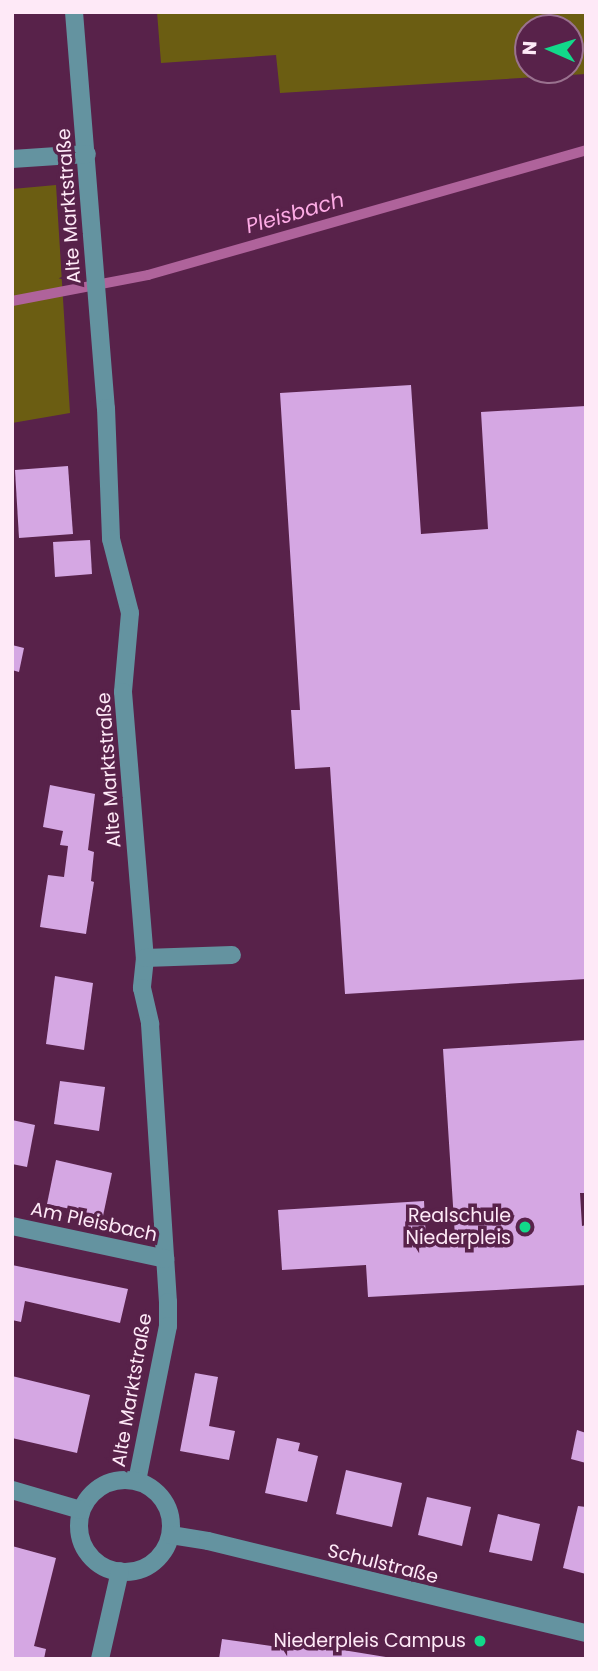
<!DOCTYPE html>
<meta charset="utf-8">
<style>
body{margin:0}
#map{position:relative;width:598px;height:1671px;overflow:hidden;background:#58224a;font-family:Poppins,sans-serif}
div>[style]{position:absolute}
.green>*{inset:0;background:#6b5d12}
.stream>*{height:10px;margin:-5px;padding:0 5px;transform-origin:5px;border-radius:5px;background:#af639b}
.building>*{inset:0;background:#d5a7e3}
.minor>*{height:18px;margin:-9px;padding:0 9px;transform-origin:9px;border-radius:9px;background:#6493a0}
.minor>.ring{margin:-9px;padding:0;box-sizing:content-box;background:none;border:18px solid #6493a0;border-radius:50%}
.dots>*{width:19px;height:19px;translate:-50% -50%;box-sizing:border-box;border:4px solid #58224a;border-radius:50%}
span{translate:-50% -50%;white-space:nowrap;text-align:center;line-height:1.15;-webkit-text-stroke:7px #58224a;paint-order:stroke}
.street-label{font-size:19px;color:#fee9f7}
.poi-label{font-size:19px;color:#fee9f7}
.right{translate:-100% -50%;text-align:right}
.water-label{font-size:21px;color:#fdabe5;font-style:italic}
.frame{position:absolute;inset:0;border:14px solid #fee9f7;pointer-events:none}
.north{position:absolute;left:514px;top:14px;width:70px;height:70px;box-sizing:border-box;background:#58224a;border:2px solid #9a728f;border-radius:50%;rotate:273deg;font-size:19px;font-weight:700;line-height:28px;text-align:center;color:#fee9f7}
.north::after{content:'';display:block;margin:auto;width:24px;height:32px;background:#12d98a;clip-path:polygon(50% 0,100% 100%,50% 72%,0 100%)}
</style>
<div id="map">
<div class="green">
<i style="clip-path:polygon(evenodd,157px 12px,586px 12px,586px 74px,280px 93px,276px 55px,161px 63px,157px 12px,528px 28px,570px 28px,570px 70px,528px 70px,528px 28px)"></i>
<i style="clip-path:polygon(56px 185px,70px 413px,12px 423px,12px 189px)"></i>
</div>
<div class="stream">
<i style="left:12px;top:301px;width:138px;rotate:-10.8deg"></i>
<i style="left:148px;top:275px;width:455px;rotate:-15.9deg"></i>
</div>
<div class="building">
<i style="clip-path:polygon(411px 385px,421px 534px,488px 529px,481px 412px,586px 406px,586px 979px,345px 994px,330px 767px,295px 769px,291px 710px,300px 710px,280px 393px)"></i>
<i style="clip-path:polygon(68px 466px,73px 534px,19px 538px,15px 470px)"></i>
<i style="clip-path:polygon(90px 540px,92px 574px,55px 577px,53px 542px)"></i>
<i style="clip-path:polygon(12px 645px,24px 648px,19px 672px,12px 670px)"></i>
<i style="clip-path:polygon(50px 785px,95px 794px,88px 850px,94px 852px,91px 881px,94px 882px,86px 934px,40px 927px,48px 875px,64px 877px,68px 846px,60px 845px,63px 831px,43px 827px)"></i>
<i style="clip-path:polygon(55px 976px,93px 983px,84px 1050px,46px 1044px)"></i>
<i style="clip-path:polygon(586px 1040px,586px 1193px,580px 1193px,582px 1226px,586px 1225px,586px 1285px,368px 1297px,366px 1265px,282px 1270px,278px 1210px,424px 1201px,426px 1239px,455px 1237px,443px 1049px)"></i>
<i style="clip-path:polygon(60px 1081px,105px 1087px,99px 1131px,54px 1124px)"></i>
<i style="clip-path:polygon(12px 1120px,35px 1125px,27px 1167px,12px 1164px)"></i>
<i style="clip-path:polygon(56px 1160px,112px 1173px,103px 1216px,47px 1204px)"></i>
<i style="clip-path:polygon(12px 1265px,128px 1289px,120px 1323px,25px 1301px,21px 1322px,12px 1320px)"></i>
<i style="clip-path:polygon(195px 1373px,218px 1377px,209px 1426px,235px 1431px,229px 1460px,180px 1451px)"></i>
<i style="clip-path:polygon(12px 1376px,90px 1395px,77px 1453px,12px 1438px)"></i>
<i style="clip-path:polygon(577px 1430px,586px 1433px,586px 1463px,571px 1459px)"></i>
<i style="clip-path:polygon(277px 1438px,300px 1443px,298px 1451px,318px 1456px,307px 1502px,265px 1493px)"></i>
<i style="clip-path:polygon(346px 1470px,402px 1483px,392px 1527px,336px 1514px)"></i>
<i style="clip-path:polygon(427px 1497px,471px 1507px,462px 1546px,418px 1535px)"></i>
<i style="clip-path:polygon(578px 1506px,586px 1507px,586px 1574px,563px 1568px)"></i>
<i style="clip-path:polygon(498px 1514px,540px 1524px,532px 1561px,489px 1552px)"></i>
<i style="clip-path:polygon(12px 1546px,56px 1558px,34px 1646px,46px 1649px,44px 1659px,12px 1659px)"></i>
<i style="clip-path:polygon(222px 1639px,299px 1650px,300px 1643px,398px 1659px,219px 1659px)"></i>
</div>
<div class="minor">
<i style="left:74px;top:12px;width:397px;rotate:85.4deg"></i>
<i style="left:106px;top:408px;width:131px;rotate:87.8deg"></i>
<i style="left:111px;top:539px;width:76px;rotate:75.6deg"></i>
<i style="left:130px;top:613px;width:79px;rotate:95.1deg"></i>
<i style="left:123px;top:692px;width:267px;rotate:85.3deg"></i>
<i style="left:145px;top:958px;width:30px;rotate:96deg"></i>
<i style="left:142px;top:988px;width:37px;rotate:77deg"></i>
<i style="left:150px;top:1024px;width:279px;rotate:86.3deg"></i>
<i style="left:168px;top:1302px;width:24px;rotate:90deg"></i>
<i style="left:168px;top:1326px;width:158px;rotate:101.3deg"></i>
<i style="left:12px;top:159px;width:75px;rotate:-3.8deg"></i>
<i style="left:145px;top:958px;width:87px;rotate:-2deg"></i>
<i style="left:12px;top:1226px;width:157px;rotate:12.1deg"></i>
<i class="ring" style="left:79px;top:1480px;width:74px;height:74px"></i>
<i style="left:12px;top:1490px;width:72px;rotate:16.2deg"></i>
<i style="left:171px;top:1535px;width:37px;rotate:9deg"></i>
<i style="left:208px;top:1541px;width:389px;rotate:13.7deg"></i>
<i style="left:100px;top:1659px;width:90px;rotate:-77.2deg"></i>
</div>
<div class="dots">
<i style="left:525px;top:1227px;background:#12d98a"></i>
<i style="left:480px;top:1641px;background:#12d98a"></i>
</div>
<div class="street-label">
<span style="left:69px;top:206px;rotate:-94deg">Alte Marktstraße</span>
<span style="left:109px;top:770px;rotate:-94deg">Alte Marktstraße</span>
<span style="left:94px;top:1222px;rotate:12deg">Am Pleisbach</span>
<span style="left:132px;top:1390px;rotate:-80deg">Alte Marktstraße</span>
<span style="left:383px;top:1564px;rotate:14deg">Schulstraße</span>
</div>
<div class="poi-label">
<span class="right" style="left:511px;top:1227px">Realschule<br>Niederpleis</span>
<span class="right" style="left:466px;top:1641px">Niederpleis Campus</span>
</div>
<div class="water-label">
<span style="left:295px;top:213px;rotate:-16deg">Pleisbach</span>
</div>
<div class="frame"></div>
<div class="north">N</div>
</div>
